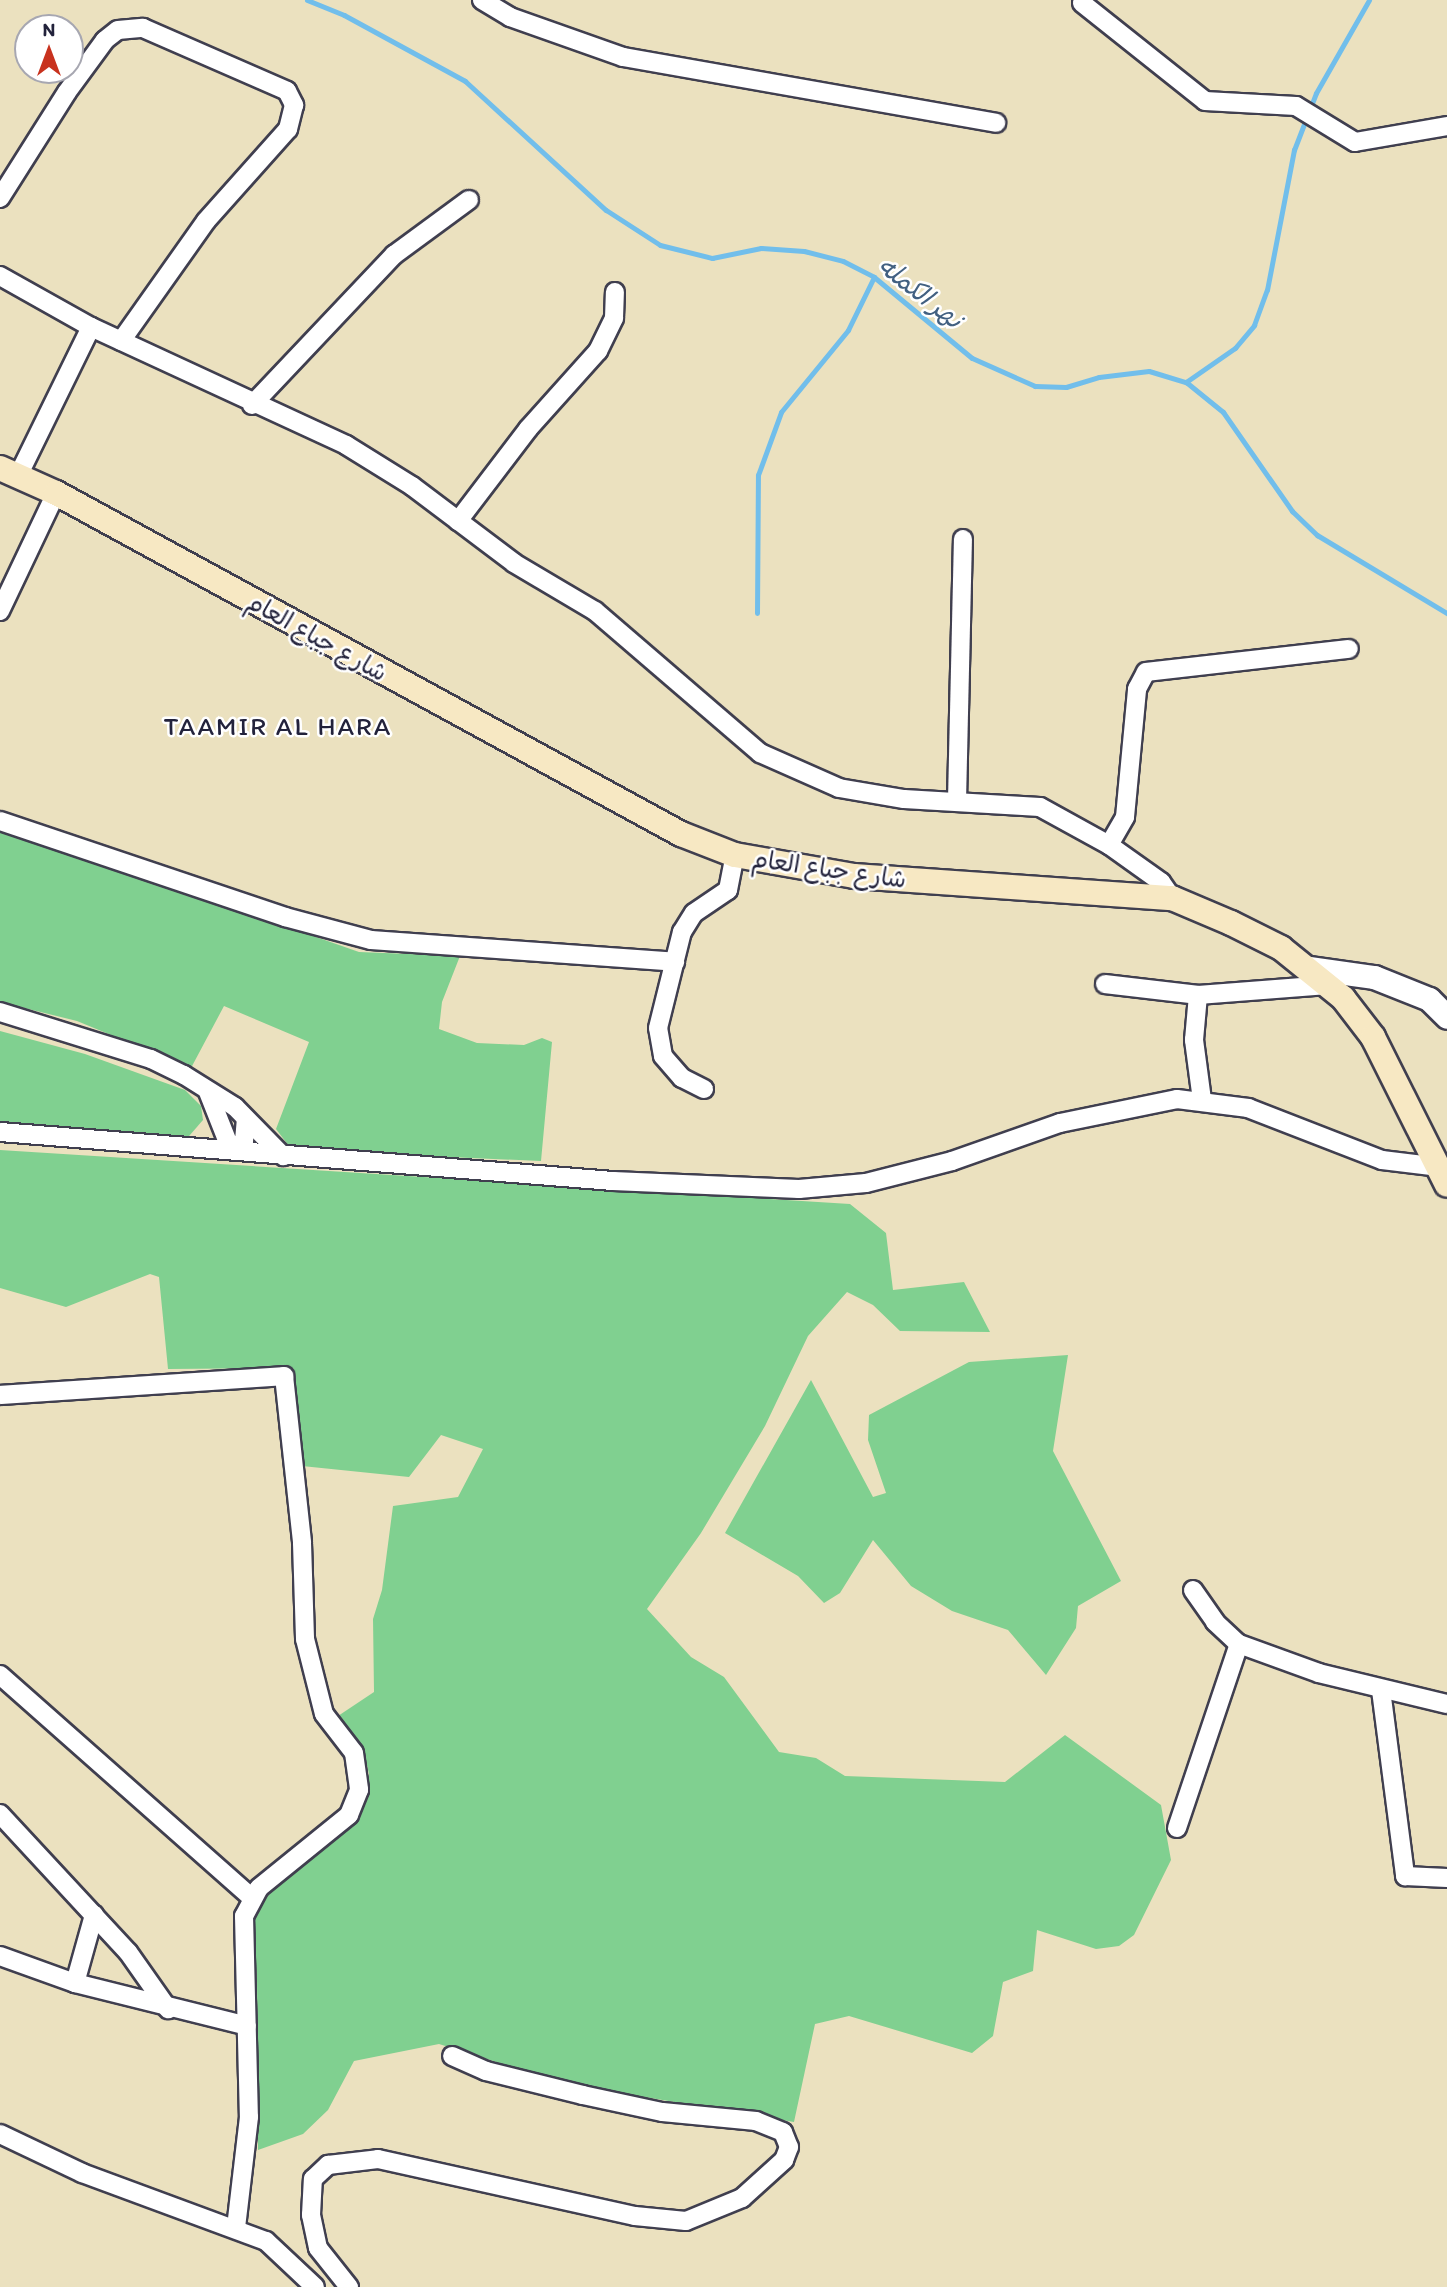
<!DOCTYPE html>
<meta charset="utf-8">
<style>
body{margin:0}
#map{position:relative;width:1447px;height:2287px;overflow:hidden;background:#ebe1bf;font-family:Itim,"Playpen Sans Arabic",sans-serif}
div>[style]{position:absolute}
.green>*{inset:0;background:#80d090}
.stream>*{height:5px;margin:-2.5px;padding:0 2.5px;transform-origin:2.5px;border-radius:2.5px;background:#71beeb}
.roads{filter:drop-shadow(2px 0 #403f4f) drop-shadow(-2px 0 #403f4f) drop-shadow(0 2px #403f4f) drop-shadow(0 -2px #403f4f)}
.minor>*{height:18px;margin:-9px;padding:0 9px;transform-origin:9px;border-radius:9px;background:#fff}
.tertiary>*{height:23px;margin:-11.5px;padding:0 11.5px;transform-origin:11.5px;border-radius:11.5px;background:#fff}
.secondary>*{height:24px;margin:-12px;padding:0 12px;transform-origin:12px;border-radius:12px;background:#f7e8c3}
span{translate:-50% -50%;white-space:nowrap;text-align:center;line-height:1.15;-webkit-text-stroke:5px #fff;paint-order:stroke}
.street-label{font-size:24px;color:#22223b}
.water-label{font-size:26px;color:#426081;font-style:italic}
.neighbourhood-label{font-size:26px;color:#22223b;letter-spacing:2px}
.north{position:absolute;left:14px;top:14px;width:70px;height:70px;box-sizing:border-box;background:#fff;border:2px solid #a7a7b1;border-radius:50%;rotate:0deg;font-size:19px;font-weight:700;line-height:28px;text-align:center;color:#22223b}
.north::after{content:'';display:block;margin:auto;width:24px;height:32px;background:#c8321e;clip-path:polygon(50% 0,100% 100%,50% 72%,0 100%)}
</style>
<div id="map">
<div class="green">
<i style="clip-path:polygon(0 826px,359px 952px,460px 956px,442px 1002px,439px 1029px,477px 1043px,524px 1045px,542px 1038px,552px 1042px,541px 1161px,292px 1150px,276px 1129px,309px 1042px,224px 1006px,191px 1068px,77px 1021px,0 1002px)"></i>
<i style="clip-path:polygon(0 1031px,85px 1054px,185px 1090px,201px 1106px,203px 1120px,183px 1143px,0 1126px)"></i>
<i style="clip-path:polygon(0 1150px,850px 1204px,886px 1233px,893px 1290px,964px 1282px,990px 1332px,900px 1331px,873px 1305px,847px 1292px,808px 1336px,765px 1426px,701px 1533px,647px 1609px,691px 1657px,724px 1677px,779px 1752px,816px 1758px,845px 1776px,1005px 1782px,1065px 1735px,1161px 1805px,1171px 1860px,1134px 1935px,1119px 1946px,1096px 1949px,1037px 1930px,1033px 1971px,1003px 1982px,993px 2036px,972px 2053px,849px 2016px,815px 2024px,794px 2122px,567px 2084px,439px 2044px,354px 2061px,328px 2110px,303px 2134px,258px 2150px,257px 1977px,251px 1930px,257px 1907px,290px 1869px,352px 1826px,369px 1774px,364px 1752px,338px 1716px,374px 1692px,373px 1619px,382px 1590px,393px 1506px,458px 1497px,483px 1449px,441px 1435px,409px 1477px,302px 1466px,293px 1368px,168px 1369px,159px 1277px,150px 1274px,66px 1307px,0 1288px)"></i>
<i style="clip-path:polygon(1068px 1355px,1053px 1451px,1121px 1581px,1078px 1606px,1076px 1628px,1046px 1675px,1008px 1630px,952px 1611px,911px 1586px,873px 1540px,840px 1593px,824px 1603px,798px 1576px,725px 1533px,811px 1380px,873px 1497px,886px 1493px,868px 1440px,869px 1415px,969px 1362px)"></i>
</div>
<div class="stream">
<i style="left:307px;top:0;width:40px;rotate:22deg"></i>
<i style="left:344px;top:15px;width:138px;rotate:28.6deg"></i>
<i style="left:465px;top:81px;width:191px;rotate:42.5deg"></i>
<i style="left:606px;top:210px;width:64px;rotate:32.9deg"></i>
<i style="left:660px;top:245px;width:54px;rotate:14deg"></i>
<i style="left:712px;top:258px;width:50px;rotate:-11.5deg"></i>
<i style="left:761px;top:248px;width:43px;rotate:4deg"></i>
<i style="left:804px;top:251px;width:40px;rotate:14.4deg"></i>
<i style="left:843px;top:261px;width:35px;rotate:27deg"></i>
<i style="left:874px;top:277px;width:127px;rotate:39.6deg"></i>
<i style="left:972px;top:358px;width:69px;rotate:24deg"></i>
<i style="left:1035px;top:386px;width:31px;rotate:2deg"></i>
<i style="left:1066px;top:387px;width:34px;rotate:-17deg"></i>
<i style="left:1099px;top:377px;width:50px;rotate:-6.8deg"></i>
<i style="left:1149px;top:371px;width:39px;rotate:17deg"></i>
<i style="left:1186px;top:382px;width:48px;rotate:39deg"></i>
<i style="left:1223px;top:412px;width:121px;rotate:55.1deg"></i>
<i style="left:1292px;top:511px;width:35px;rotate:44deg"></i>
<i style="left:1317px;top:535px;width:152px;rotate:31deg"></i>
<i style="left:1186px;top:382px;width:60px;rotate:-34.8deg"></i>
<i style="left:1235px;top:348px;width:30px;rotate:-50deg"></i>
<i style="left:1254px;top:325px;width:37px;rotate:-70deg"></i>
<i style="left:1267px;top:290px;width:143px;rotate:-79.1deg"></i>
<i style="left:1294px;top:150px;width:61px;rotate:-68.9deg"></i>
<i style="left:1316px;top:93px;width:107px;rotate:-60.3deg"></i>
<i style="left:757px;top:613px;width:138px;rotate:-89.6deg"></i>
<i style="left:758px;top:475px;width:67px;rotate:-69.9deg"></i>
<i style="left:781px;top:412px;width:106px;rotate:-50.7deg"></i>
<i style="left:848px;top:330px;width:59px;rotate:-63.9deg"></i>
</div>
<div class="roads">
<div class="minor">
<i style="left:482px;top:0;width:33px;rotate:31deg"></i>
<i style="left:510px;top:17px;width:120px;rotate:19.5deg"></i>
<i style="left:623px;top:57px;width:379px;rotate:10deg"></i>
<i style="left:1082px;top:3px;width:157px;rotate:38.5deg"></i>
<i style="left:1205px;top:101px;width:91px;rotate:3.1deg"></i>
<i style="left:1296px;top:106px;width:69px;rotate:31.4deg"></i>
<i style="left:1355px;top:142px;width:93px;rotate:-9.9deg"></i>
<i style="left:0;top:198px;width:125px;rotate:-57.7deg"></i>
<i style="left:67px;top:92px;width:64px;rotate:-53.8deg"></i>
<i style="left:105px;top:40px;width:16px;rotate:-38deg"></i>
<i style="left:118px;top:30px;width:25px;rotate:-5deg"></i>
<i style="left:143px;top:28px;width:157px;rotate:23.6deg"></i>
<i style="left:287px;top:91px;width:16px;rotate:63deg"></i>
<i style="left:294px;top:105px;width:25px;rotate:104deg"></i>
<i style="left:288px;top:129px;width:123px;rotate:131.7deg"></i>
<i style="left:206px;top:221px;width:147px;rotate:125.3deg"></i>
<i style="left:0;top:276px;width:104px;rotate:29.3deg"></i>
<i style="left:91px;top:327px;width:281px;rotate:24.8deg"></i>
<i style="left:346px;top:445px;width:78px;rotate:31.8deg"></i>
<i style="left:412px;top:486px;width:128px;rotate:37deg"></i>
<i style="left:514px;top:563px;width:94px;rotate:30.7deg"></i>
<i style="left:595px;top:611px;width:218px;rotate:40.7deg"></i>
<i style="left:760px;top:753px;width:86px;rotate:23.9deg"></i>
<i style="left:839px;top:788px;width:66px;rotate:9.6deg"></i>
<i style="left:904px;top:799px;width:136px;rotate:3.4deg"></i>
<i style="left:1040px;top:807px;width:79px;rotate:28.8deg"></i>
<i style="left:1109px;top:845px;width:64px;rotate:35.4deg"></i>
<i style="left:1161px;top:882px;width:19px;rotate:55deg"></i>
<i style="left:252px;top:405px;width:207px;rotate:-46.6deg"></i>
<i style="left:394px;top:255px;width:93px;rotate:-36.3deg"></i>
<i style="left:18px;top:476px;width:166px;rotate:-63.9deg"></i>
<i style="left:458px;top:521px;width:116px;rotate:-52.7deg"></i>
<i style="left:528px;top:429px;width:105px;rotate:-48.1deg"></i>
<i style="left:598px;top:351px;width:37px;rotate:-64deg"></i>
<i style="left:614px;top:318px;width:26px;rotate:-88deg"></i>
<i style="left:0;top:611px;width:131px;rotate:-64.6deg"></i>
<i style="left:957px;top:801px;width:262px;rotate:-88.7deg"></i>
<i style="left:0;top:821px;width:301px;rotate:18.6deg"></i>
<i style="left:285px;top:917px;width:89px;rotate:15deg"></i>
<i style="left:371px;top:940px;width:305px;rotate:4.1deg"></i>
<i style="left:1109px;top:845px;width:32px;rotate:-60deg"></i>
<i style="left:1125px;top:817px;width:129px;rotate:-84.6deg"></i>
<i style="left:1137px;top:689px;width:19px;rotate:-62deg"></i>
<i style="left:1146px;top:672px;width:204px;rotate:-6.5deg"></i>
<i style="left:1105px;top:984px;width:94px;rotate:6.7deg"></i>
<i style="left:0;top:1012px;width:158px;rotate:17.3deg"></i>
<i style="left:151px;top:1059px;width:37px;rotate:26deg"></i>
<i style="left:184px;top:1075px;width:60px;rotate:32.1deg"></i>
<i style="left:235px;top:1107px;width:69px;rotate:45.6deg"></i>
<i style="left:704px;top:1089px;width:25px;rotate:-153deg"></i>
<i style="left:682px;top:1078px;width:29px;rotate:-131deg"></i>
<i style="left:663px;top:1056px;width:28px;rotate:-100deg"></i>
<i style="left:658px;top:1028px;width:99px;rotate:-76deg"></i>
<i style="left:682px;top:932px;width:22px;rotate:-58deg"></i>
<i style="left:694px;top:913px;width:41px;rotate:-34.1deg"></i>
<i style="left:728px;top:890px;width:36px;rotate:-79deg"></i>
<i style="left:208px;top:1092px;width:62px;rotate:68.4deg"></i>
<i style="left:231px;top:1150px;width:16px;rotate:-35deg"></i>
<i style="left:244px;top:1141px;width:22px;rotate:-85deg"></i>
<i style="left:1202px;top:1100px;width:61px;rotate:-97.6deg"></i>
<i style="left:1194px;top:1040px;width:45px;rotate:-84.9deg"></i>
<i style="left:1198px;top:995px;width:130px;rotate:-4.4deg"></i>
<i style="left:0;top:1132px;width:615px;rotate:4.57deg"></i>
<i style="left:613px;top:1181px;width:186px;rotate:2.5deg"></i>
<i style="left:799px;top:1189px;width:67px;rotate:-5.1deg"></i>
<i style="left:866px;top:1183px;width:89px;rotate:-14.3deg"></i>
<i style="left:952px;top:1161px;width:114px;rotate:-19.4deg"></i>
<i style="left:1060px;top:1123px;width:119px;rotate:-11.6deg"></i>
<i style="left:1177px;top:1099px;width:72px;rotate:7.2deg"></i>
<i style="left:1248px;top:1108px;width:144px;rotate:21.2deg"></i>
<i style="left:1382px;top:1160px;width:58px;rotate:6.9deg"></i>
<i style="left:0;top:1395px;width:285px;rotate:-3.8deg"></i>
<i style="left:284px;top:1376px;width:168px;rotate:83.8deg"></i>
<i style="left:302px;top:1543px;width:96px;rotate:88.2deg"></i>
<i style="left:305px;top:1639px;width:77px;rotate:75.8deg"></i>
<i style="left:324px;top:1714px;width:49px;rotate:52.4deg"></i>
<i style="left:354px;top:1753px;width:37px;rotate:82deg"></i>
<i style="left:359px;top:1790px;width:27px;rotate:112deg"></i>
<i style="left:349px;top:1815px;width:116px;rotate:141deg"></i>
<i style="left:259px;top:1888px;width:32px;rotate:118deg"></i>
<i style="left:244px;top:1916px;width:201px;rotate:88.6deg"></i>
<i style="left:249px;top:2117px;width:111px;rotate:96.7deg"></i>
<i style="left:1193px;top:1590px;width:39px;rotate:55deg"></i>
<i style="left:1215px;top:1622px;width:33px;rotate:43deg"></i>
<i style="left:1239px;top:1644px;width:85px;rotate:19.9deg"></i>
<i style="left:1319px;top:1673px;width:132px;rotate:13.6deg"></i>
<i style="left:0;top:1675px;width:337px;rotate:41.5deg"></i>
<i style="left:1381px;top:1690px;width:188px;rotate:82.6deg"></i>
<i style="left:1405px;top:1876px;width:42px;rotate:2.7deg"></i>
<i style="left:0;top:1814px;width:188px;rotate:47.2deg"></i>
<i style="left:128px;top:1952px;width:70px;rotate:54.9deg"></i>
<i style="left:1177px;top:1828px;width:194px;rotate:-71.4deg"></i>
<i style="left:0;top:1956px;width:80px;rotate:19.8deg"></i>
<i style="left:75px;top:1983px;width:177px;rotate:14deg"></i>
<i style="left:75px;top:1983px;width:71px;rotate:-74.4deg"></i>
<i style="left:0;top:2134px;width:91px;rotate:25.4deg"></i>
<i style="left:82px;top:2173px;width:196px;rotate:20.3deg"></i>
<i style="left:266px;top:2241px;width:67px;rotate:43.2deg"></i>
<i style="left:349px;top:2287px;width:50px;rotate:-128.5deg"></i>
<i style="left:318px;top:2248px;width:34px;rotate:-102deg"></i>
<i style="left:311px;top:2215px;width:36px;rotate:-87deg"></i>
<i style="left:313px;top:2179px;width:21px;rotate:-43deg"></i>
<i style="left:328px;top:2165px;width:50px;rotate:-6.8deg"></i>
<i style="left:378px;top:2159px;width:263px;rotate:12.5deg"></i>
<i style="left:635px;top:2216px;width:51px;rotate:5.6deg"></i>
<i style="left:686px;top:2221px;width:61px;rotate:-22.3deg"></i>
<i style="left:742px;top:2198px;width:57px;rotate:-42.1deg"></i>
<i style="left:784px;top:2160px;width:14px;rotate:-69deg"></i>
<i style="left:789px;top:2147px;width:16px;rotate:-112deg"></i>
<i style="left:783px;top:2132px;width:29px;rotate:-158deg"></i>
<i style="left:756px;top:2121px;width:94px;rotate:-174.5deg"></i>
<i style="left:662px;top:2112px;width:81px;rotate:-167.9deg"></i>
<i style="left:583px;top:2095px;width:100px;rotate:-166.1deg"></i>
<i style="left:486px;top:2071px;width:37px;rotate:-156deg"></i>
</div>
<div class="tertiary">
<i style="left:1309px;top:968px;width:66px;rotate:7.9deg"></i>
<i style="left:1374px;top:977px;width:59px;rotate:21.8deg"></i>
<i style="left:1429px;top:999px;width:25px;rotate:45deg"></i>
</div>
<div class="secondary">
<i style="left:0;top:468px;width:61px;rotate:24.1deg"></i>
<i style="left:56px;top:493px;width:712px;rotate:28.62deg"></i>
<i style="left:681px;top:834px;width:58px;rotate:21.3deg"></i>
<i style="left:735px;top:855px;width:121px;rotate:10deg"></i>
<i style="left:854px;top:876px;width:319px;rotate:4deg"></i>
<i style="left:1172px;top:898px;width:64px;rotate:23deg"></i>
<i style="left:1231px;top:923px;width:56px;rotate:26.6deg"></i>
<i style="left:1281px;top:948px;width:80px;rotate:38.9deg"></i>
<i style="left:1343px;top:998px;width:49px;rotate:52.4deg"></i>
<i style="left:1373px;top:1037px;width:165px;rotate:63.4deg"></i>
</div>
</div>
<div class="street-label">
<span style="left:317px;top:637px;rotate:29deg">شارع جباع العام</span>
<span style="left:829px;top:869px;rotate:8deg">شارع جباع العام</span>
</div>
<div class="water-label">
<span style="left:920px;top:293px;rotate:38deg">نهر الكمله</span>
</div>
<div class="neighbourhood-label">
<span style="left:278px;top:727px">TAAMIR AL HARA</span>
</div>
<div class="north">N</div>
</div>
